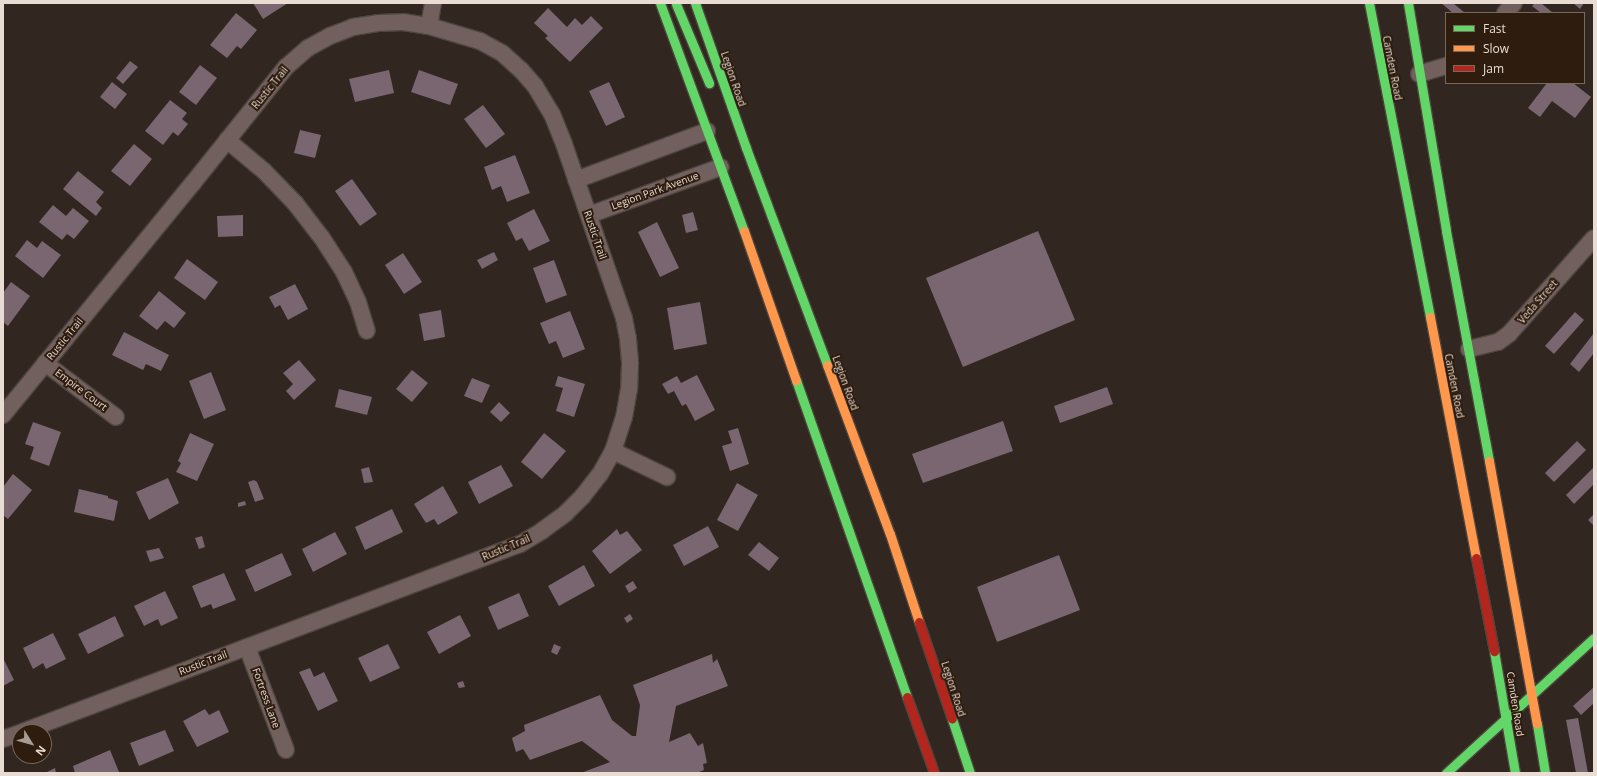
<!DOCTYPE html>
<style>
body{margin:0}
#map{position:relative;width:1597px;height:776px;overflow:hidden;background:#312720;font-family:"Open Sans",sans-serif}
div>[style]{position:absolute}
.building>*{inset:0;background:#796670}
.roads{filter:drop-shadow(1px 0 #4d453e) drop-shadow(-1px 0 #4d453e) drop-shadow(0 1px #4d453e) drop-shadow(0 -1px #4d453e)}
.street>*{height:16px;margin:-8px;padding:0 8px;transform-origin:8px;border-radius:8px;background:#72605f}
.fast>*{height:9px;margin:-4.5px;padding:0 4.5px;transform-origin:4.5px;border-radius:4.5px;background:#63d668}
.slow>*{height:9px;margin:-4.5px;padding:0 4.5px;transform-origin:4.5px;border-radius:4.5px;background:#ff974d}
.jam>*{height:9px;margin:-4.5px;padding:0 4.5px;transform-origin:4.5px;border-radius:4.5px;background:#b3261e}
span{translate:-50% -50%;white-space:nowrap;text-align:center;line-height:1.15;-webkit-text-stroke:4px #2e1c0e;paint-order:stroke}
.street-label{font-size:10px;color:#e8dcd3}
.frame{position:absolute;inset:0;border:4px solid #e8dcd3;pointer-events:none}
.legend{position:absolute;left:1445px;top:12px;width:140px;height:72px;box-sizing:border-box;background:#2e1c0e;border:1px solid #78695d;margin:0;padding:5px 7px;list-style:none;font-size:12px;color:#e8dcd3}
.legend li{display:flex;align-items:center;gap:8px;height:20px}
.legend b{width:20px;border:1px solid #78695d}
.north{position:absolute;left:12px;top:724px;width:40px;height:40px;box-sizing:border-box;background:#2e1c0e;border:1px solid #78695d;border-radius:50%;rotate:127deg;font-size:11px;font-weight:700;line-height:16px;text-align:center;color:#e8dcd3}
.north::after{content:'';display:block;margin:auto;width:14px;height:18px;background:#a89d94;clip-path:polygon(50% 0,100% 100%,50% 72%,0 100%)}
</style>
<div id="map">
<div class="building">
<i style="clip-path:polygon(253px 3px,288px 3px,263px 19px)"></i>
<i style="clip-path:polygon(1441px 3px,1453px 3px,1465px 13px,1453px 13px)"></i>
<i style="clip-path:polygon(1535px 3px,1541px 3px,1553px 13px,1541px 13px,1532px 6px)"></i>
<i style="clip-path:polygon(1573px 3px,1584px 3px,1580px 9px)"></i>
<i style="clip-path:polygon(548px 8px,567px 27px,575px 18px,582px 25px,591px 16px,603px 28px,570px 62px,545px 38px,548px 36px,534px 23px)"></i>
<i style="clip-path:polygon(236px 13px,257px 30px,241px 49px,237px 46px,227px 58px,210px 45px)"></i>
<i style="clip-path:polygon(130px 61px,138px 67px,123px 84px,116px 78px)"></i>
<i style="clip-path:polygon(200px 65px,217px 78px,196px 105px,179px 92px)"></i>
<i style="clip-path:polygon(389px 70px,394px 93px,355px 102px,349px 79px)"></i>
<i style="clip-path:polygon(419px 70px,458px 84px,450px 105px,411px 92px)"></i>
<i style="clip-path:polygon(112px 82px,127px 94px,115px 109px,100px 97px)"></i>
<i style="clip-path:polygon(609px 82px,625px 117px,606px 126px,589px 91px)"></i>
<i style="clip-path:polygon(1547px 83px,1573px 83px,1591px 97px,1575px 118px,1552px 101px,1540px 117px,1528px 108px)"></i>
<i style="clip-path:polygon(170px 100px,187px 113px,182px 119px,188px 124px,178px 136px,173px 132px,163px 145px,145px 131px)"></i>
<i style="clip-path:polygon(483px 105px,505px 134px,486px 148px,464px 119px)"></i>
<i style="clip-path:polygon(300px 130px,321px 135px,315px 158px,294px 153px)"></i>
<i style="clip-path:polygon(134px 144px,152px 159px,130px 186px,111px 171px)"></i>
<i style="clip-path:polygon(515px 155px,530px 193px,507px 202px,501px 186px,492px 190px,484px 167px)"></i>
<i style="clip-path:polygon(78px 171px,104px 192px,96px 202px,102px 208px,96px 216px,63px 189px)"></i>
<i style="clip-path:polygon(352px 179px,377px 214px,360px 226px,335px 191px)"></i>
<i style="clip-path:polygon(53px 205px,66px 216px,73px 208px,89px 221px,74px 239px,67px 234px,62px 240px,39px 222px)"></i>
<i style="clip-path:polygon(534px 209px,550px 241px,529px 251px,522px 238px,516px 241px,507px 223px)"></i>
<i style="clip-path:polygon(693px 212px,698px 230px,686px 233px,682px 215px)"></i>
<i style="clip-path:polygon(243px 215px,243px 236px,218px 237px,217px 216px)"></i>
<i style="clip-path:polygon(657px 222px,679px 268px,660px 277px,638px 232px)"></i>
<i style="clip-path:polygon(1038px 231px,1075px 320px,963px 367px,926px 278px)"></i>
<i style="clip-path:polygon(27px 240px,37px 248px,42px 241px,61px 255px,43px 278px,15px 256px)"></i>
<i style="clip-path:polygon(494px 252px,498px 260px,482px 269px,477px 260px)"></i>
<i style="clip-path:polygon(403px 253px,422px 282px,404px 294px,385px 265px)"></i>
<i style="clip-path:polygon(187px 259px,218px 282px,205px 300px,174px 278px)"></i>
<i style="clip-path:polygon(554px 260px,567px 295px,546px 303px,533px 268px)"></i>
<i style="clip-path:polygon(11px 282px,30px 296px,8px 326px,3px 322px,3px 293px)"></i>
<i style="clip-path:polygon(295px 284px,308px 309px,288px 320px,280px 305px,275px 308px,269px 297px)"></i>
<i style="clip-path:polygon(159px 291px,186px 313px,174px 328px,165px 321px,157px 330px,139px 316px)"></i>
<i style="clip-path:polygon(700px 302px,707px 344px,674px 350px,667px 308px)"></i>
<i style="clip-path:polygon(441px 310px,445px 337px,424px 341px,419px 314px)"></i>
<i style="clip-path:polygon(570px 311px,585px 349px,563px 358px,556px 341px,549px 344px,540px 323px)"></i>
<i style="clip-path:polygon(1575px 312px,1584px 320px,1554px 354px,1545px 346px)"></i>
<i style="clip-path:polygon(124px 332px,169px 355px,161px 371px,146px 364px,143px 370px,112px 355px)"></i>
<i style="clip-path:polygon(1594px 333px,1594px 353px,1579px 372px,1570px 364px)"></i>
<i style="clip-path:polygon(299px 360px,316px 380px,294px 400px,286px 391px,293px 384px,283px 373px)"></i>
<i style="clip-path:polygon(412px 370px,428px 383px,412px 402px,396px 389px)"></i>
<i style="clip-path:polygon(211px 372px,226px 410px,204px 419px,189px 381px)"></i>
<i style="clip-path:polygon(697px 375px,715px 410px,695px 421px,686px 404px,682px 406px,674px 391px,668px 394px,662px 384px,677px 376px,681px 383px)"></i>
<i style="clip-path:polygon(558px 376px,585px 384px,574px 417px,556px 411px,563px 388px,555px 386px)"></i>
<i style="clip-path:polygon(472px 378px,490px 385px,482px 403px,464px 396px)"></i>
<i style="clip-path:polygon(1107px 387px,1113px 404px,1060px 423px,1054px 406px)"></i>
<i style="clip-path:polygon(339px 389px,372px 397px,367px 415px,335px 407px)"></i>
<i style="clip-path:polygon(499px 402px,510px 413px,501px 422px,490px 412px)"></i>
<i style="clip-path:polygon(1003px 421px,1013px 451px,923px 483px,912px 454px)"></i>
<i style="clip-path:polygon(33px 422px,61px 432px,49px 466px,30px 459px,34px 447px,25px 444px)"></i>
<i style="clip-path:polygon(738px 428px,749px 464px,730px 471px,722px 446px,732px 443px,728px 431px)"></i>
<i style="clip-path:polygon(190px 433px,214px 444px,197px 481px,176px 472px,181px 463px,178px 461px)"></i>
<i style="clip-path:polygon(544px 433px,566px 451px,542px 479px,521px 462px)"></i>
<i style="clip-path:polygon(1577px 441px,1586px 450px,1554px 482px,1545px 473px)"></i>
<i style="clip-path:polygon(501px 465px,513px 486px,479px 504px,468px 482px)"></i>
<i style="clip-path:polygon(369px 467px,373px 482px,364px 483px,361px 469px)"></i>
<i style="clip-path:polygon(1594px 467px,1594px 484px,1574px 504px,1566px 495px)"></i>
<i style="clip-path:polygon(13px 474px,32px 490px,8px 519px,3px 515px,3px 487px)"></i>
<i style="clip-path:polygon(168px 478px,179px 503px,149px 520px,136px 492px)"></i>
<i style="clip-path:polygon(254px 480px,257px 482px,264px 499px,255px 502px,248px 482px)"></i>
<i style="clip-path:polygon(737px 483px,758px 495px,738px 531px,717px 520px)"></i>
<i style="clip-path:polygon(443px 486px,458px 513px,438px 525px,434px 519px,426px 523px,414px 504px)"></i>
<i style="clip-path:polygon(79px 489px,108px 496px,108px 498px,118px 501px,114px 521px,74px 512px)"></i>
<i style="clip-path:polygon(245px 501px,246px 505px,238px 507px,238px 503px)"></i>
<i style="clip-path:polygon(392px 509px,403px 532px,365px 550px,355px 527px)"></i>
<i style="clip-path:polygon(1594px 514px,1594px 526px,1588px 520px)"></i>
<i style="clip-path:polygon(708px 526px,719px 547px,684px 566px,673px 545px)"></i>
<i style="clip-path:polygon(617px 529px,620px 535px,627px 531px,642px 550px,610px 574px,592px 551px)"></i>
<i style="clip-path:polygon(335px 532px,347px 554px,313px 572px,302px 549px)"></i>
<i style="clip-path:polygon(202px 536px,205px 547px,199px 549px,195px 538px)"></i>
<i style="clip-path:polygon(759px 542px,779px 558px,769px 571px,748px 555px)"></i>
<i style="clip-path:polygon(159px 548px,164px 558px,150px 562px,146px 551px)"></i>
<i style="clip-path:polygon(282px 553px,292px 575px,255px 592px,245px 570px)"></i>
<i style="clip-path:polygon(1059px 555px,1080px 610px,997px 642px,977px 587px)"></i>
<i style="clip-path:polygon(584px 565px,595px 586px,559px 606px,548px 586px)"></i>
<i style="clip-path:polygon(224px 573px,236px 600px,213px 609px,211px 604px,201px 608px,192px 586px)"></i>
<i style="clip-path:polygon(633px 581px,637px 588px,629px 593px,625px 586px)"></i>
<i style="clip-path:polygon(165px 591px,178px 618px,161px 626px,158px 619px,144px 626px,134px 606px)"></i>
<i style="clip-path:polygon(519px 593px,529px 616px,498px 630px,488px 607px)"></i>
<i style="clip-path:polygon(630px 614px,633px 619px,627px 623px,624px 618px)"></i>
<i style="clip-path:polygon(460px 615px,471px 636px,439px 654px,427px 632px)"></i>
<i style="clip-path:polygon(115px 616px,124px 636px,88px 654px,78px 634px)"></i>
<i style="clip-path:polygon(53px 633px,66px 659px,46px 669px,43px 663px,33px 669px,23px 648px)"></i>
<i style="clip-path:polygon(388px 644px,400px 668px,370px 682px,358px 658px)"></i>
<i style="clip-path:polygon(554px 644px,561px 647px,557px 655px,551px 652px)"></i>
<i style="clip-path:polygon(712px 654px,713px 663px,717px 659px,728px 686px,676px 706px,669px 742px,690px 733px,698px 746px,703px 743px,707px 763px,703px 764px,704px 770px,697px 773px,581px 773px,610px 762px,582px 741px,530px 760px,523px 749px,516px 752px,512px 738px,525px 731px,524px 725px,600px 695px,612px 720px,632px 736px,636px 736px,640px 705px,633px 685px)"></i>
<i style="clip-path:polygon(3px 658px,14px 680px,3px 686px)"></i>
<i style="clip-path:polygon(310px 668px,314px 677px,324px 672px,338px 701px,318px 711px,299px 672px)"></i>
<i style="clip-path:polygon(463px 681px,465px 687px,459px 688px,457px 683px)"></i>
<i style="clip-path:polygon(1594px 687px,1594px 703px,1581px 715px,1573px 706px)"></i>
<i style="clip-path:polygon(205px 709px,209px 715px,219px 710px,229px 732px,197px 747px,183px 721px)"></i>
<i style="clip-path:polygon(1578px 718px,1588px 773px,1576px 773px,1566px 720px)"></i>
<i style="clip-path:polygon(165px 730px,174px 751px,139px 766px,130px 743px)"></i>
<i style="clip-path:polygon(110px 750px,119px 772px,75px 773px,73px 766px)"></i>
<i style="clip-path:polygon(55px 768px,56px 773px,45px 773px)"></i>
</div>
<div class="roads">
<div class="street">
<i style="left:1505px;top:13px;width:13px;rotate:-48deg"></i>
<i style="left:429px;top:26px;width:23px;rotate:-80deg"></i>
<i style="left:1419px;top:74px;width:28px;rotate:-17deg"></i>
<i style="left:227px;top:140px;width:48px;rotate:40deg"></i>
<i style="left:264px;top:171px;width:45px;rotate:45.9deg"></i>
<i style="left:295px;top:203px;width:44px;rotate:52.4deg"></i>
<i style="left:322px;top:238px;width:40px;rotate:57.1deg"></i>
<i style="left:344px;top:272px;width:33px;rotate:65deg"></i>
<i style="left:358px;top:302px;width:30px;rotate:73deg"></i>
<i style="left:576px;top:180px;width:140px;rotate:-20.5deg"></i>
<i style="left:589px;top:215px;width:140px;rotate:-20deg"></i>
<i style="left:1469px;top:349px;width:30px;rotate:-14deg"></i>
<i style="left:1498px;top:342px;width:14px;rotate:-36deg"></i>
<i style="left:1509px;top:334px;width:128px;rotate:-48.5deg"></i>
<i style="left:45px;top:363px;width:89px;rotate:37.3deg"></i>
<i style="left:3px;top:415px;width:300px;rotate:-50.7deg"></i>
<i style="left:193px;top:183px;width:149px;rotate:-51.3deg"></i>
<i style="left:286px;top:67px;width:29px;rotate:-41deg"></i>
<i style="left:308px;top:48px;width:25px;rotate:-29deg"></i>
<i style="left:330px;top:36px;width:25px;rotate:-21deg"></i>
<i style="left:353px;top:27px;width:25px;rotate:-9deg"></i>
<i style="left:378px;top:23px;width:25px;rotate:-2deg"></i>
<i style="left:403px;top:22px;width:26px;rotate:9deg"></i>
<i style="left:429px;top:26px;width:53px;rotate:16.4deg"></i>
<i style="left:480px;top:41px;width:25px;rotate:29deg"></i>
<i style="left:502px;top:53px;width:25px;rotate:42deg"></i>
<i style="left:521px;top:70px;width:21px;rotate:49deg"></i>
<i style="left:535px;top:86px;width:33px;rotate:59deg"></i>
<i style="left:552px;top:114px;width:32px;rotate:68deg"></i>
<i style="left:564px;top:144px;width:184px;rotate:71deg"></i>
<i style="left:624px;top:318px;width:21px;rotate:79deg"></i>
<i style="left:628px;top:339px;width:25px;rotate:85deg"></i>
<i style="left:630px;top:364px;width:25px;rotate:92deg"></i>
<i style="left:629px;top:389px;width:28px;rotate:100deg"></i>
<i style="left:624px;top:417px;width:36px;rotate:108deg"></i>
<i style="left:613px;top:451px;width:26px;rotate:119deg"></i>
<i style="left:600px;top:474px;width:28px;rotate:128deg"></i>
<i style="left:583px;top:496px;width:25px;rotate:135deg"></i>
<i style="left:565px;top:514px;width:29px;rotate:144deg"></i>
<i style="left:542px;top:531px;width:26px;rotate:149deg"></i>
<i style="left:520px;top:544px;width:532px;rotate:159.32deg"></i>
<i style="left:613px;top:451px;width:60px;rotate:25.7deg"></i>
<i style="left:247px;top:647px;width:110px;rotate:69.3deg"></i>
<i style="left:3px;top:739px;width:18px;rotate:-19deg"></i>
</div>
<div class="fast">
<i style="left:660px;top:3px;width:243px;rotate:69.8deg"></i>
<i style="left:695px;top:3px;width:154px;rotate:70.6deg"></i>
<i style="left:746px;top:148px;width:232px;rotate:69.5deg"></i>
<i style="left:1369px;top:3px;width:320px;rotate:79deg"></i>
<i style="left:1408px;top:3px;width:231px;rotate:80.5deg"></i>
<i style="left:1446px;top:231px;width:234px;rotate:79.4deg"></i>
<i style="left:676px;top:4px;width:86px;rotate:67.3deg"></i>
<i style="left:796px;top:380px;width:336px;rotate:70.7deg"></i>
<i style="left:1494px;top:651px;width:124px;rotate:80.2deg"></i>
<i style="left:952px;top:719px;width:57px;rotate:71.6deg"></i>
<i style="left:1537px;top:724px;width:50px;rotate:80.7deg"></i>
<i style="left:1446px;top:773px;width:200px;rotate:-42.4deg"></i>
</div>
<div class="slow">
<i style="left:744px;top:231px;width:158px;rotate:70.8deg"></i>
<i style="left:1430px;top:317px;width:245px;rotate:79.2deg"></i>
<i style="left:827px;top:365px;width:180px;rotate:69.6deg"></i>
<i style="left:890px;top:534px;width:93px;rotate:71.8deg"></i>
<i style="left:1489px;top:461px;width:267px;rotate:79.7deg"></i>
</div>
<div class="jam">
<i style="left:1476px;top:558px;width:95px;rotate:79deg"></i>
<i style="left:919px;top:622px;width:102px;rotate:71.2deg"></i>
<i style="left:907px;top:697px;width:81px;rotate:70.4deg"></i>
</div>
</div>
<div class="street-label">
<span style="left:1392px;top:68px;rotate:79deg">Camden Road</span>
<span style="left:733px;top:79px;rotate:71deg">Legion Road</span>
<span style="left:270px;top:88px;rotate:-51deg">Rustic Trail</span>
<span style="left:655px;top:191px;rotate:-20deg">Legion Park Avenue</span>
<span style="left:595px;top:235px;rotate:71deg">Rustic Trail</span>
<span style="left:1538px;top:302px;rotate:-49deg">Veda Street</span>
<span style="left:65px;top:339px;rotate:-51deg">Rustic Trail</span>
<span style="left:845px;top:383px;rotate:70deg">Legion Road</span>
<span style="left:1454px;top:386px;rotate:79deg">Camden Road</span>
<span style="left:81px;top:390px;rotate:37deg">Empire Court</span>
<span style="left:506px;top:548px;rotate:-23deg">Rustic Trail</span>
<span style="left:203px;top:663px;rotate:-21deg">Rustic Trail</span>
<span style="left:953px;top:689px;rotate:72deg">Legion Road</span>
<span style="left:266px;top:698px;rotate:70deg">Fortress Lane</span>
<span style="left:1515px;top:704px;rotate:81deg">Camden Road</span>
</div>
<div class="frame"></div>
<ul class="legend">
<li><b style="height:5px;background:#63d668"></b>Fast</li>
<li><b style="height:5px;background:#ff974d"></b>Slow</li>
<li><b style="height:5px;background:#b3261e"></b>Jam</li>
</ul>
<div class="north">N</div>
</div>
